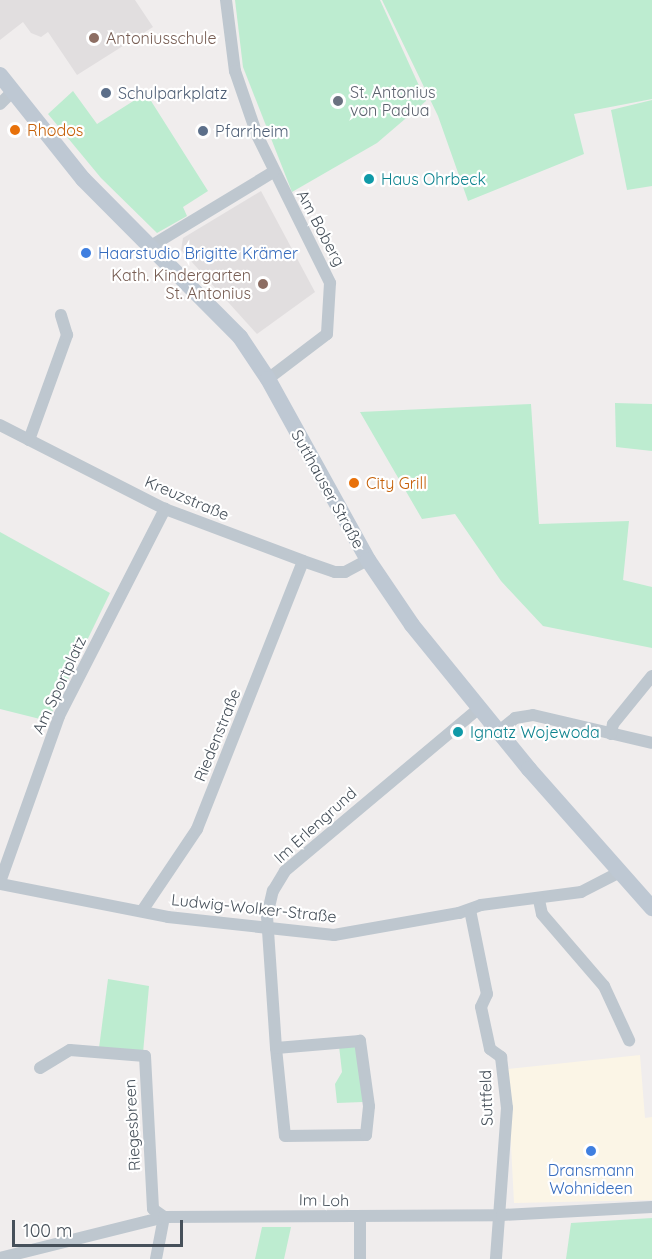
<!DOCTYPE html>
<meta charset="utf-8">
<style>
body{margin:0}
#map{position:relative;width:652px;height:1259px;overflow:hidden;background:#f0eded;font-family:Quicksand,sans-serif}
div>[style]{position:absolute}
.commercial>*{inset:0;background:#fbf5e6}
.education>*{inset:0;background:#e1dedf}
.green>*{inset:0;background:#bdecd0}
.street>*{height:12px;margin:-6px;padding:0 6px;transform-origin:6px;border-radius:6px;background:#bec7cf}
.secondary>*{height:16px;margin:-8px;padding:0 8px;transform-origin:8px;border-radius:8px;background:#bec8d3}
.dots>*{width:16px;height:16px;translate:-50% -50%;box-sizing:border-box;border:3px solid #fff;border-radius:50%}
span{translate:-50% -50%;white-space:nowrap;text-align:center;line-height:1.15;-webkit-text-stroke:4.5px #fff;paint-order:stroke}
.education-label{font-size:16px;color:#785e54}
.left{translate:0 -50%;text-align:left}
.right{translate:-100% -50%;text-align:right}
.worship-label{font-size:16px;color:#5b616d}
.service-label{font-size:16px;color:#4e5e75}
.food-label{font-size:16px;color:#c56008}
.culture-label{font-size:16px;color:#0d838f}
.street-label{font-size:16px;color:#46505a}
.shop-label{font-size:16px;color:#366cbe}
.scale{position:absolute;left:12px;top:1220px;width:171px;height:27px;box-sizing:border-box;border:3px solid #46505a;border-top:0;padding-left:8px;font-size:18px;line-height:21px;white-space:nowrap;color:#46505a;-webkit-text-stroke:4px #fff;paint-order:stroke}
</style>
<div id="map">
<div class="commercial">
<i style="clip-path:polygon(640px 1055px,645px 1118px,652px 1117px,652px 1200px,514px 1203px,507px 1069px)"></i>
</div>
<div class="education">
<i style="clip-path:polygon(0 0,135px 0,153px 27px,77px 75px,48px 32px,41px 37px,31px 33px,23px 22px,0 40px)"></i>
<i style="clip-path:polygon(261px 191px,315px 292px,257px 334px,181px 250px,183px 238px)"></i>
</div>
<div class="green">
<i style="clip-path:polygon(235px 0,380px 0,426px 101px,377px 143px,292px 192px,243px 67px)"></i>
<i style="clip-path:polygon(382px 0,652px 0,652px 99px,574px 114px,584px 154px,468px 201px,438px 116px)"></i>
<i style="clip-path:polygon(73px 91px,97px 124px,146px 93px,208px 191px,183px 207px,187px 216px,157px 233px,101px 178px,48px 114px)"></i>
<i style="clip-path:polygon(652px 100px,652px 186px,627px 190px,611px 110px)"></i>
<i style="clip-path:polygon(615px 403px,652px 404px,652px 451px,616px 447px)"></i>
<i style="clip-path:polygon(531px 404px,539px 524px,629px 521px,623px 580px,652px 587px,652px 648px,543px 626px,501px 581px,455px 514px,422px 519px,360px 412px)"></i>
<i style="clip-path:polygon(0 532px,110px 593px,48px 721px,0 709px)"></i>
<i style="clip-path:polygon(108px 979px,149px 986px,143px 1053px,99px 1048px)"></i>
<i style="clip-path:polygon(358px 1045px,363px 1102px,337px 1103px,335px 1084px,342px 1072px,339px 1046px)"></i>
<i style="clip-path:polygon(652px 1218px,652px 1259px,566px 1259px,571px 1223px)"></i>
<i style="clip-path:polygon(262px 1227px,291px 1227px,284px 1259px,255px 1259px)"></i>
</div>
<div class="street">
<i style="left:226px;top:0;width:72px;rotate:82.8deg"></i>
<i style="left:235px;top:71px;width:68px;rotate:71deg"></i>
<i style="left:257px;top:135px;width:165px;rotate:63.7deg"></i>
<i style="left:330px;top:283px;width:51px;rotate:93.4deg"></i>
<i style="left:327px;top:334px;width:74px;rotate:142.7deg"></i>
<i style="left:0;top:104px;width:17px;rotate:-45deg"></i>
<i style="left:151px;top:246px;width:143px;rotate:-31.2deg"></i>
<i style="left:0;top:425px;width:185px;rotate:27deg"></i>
<i style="left:165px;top:509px;width:147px;rotate:20.6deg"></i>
<i style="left:303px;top:561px;width:34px;rotate:19deg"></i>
<i style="left:335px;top:572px;width:10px"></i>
<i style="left:345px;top:572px;width:26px;rotate:-28deg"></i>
<i style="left:29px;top:440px;width:112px;rotate:-70.1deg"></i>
<i style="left:67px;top:335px;width:21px;rotate:-107deg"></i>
<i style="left:498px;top:732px;width:22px;rotate:-39deg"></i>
<i style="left:515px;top:718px;width:18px;rotate:-9deg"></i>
<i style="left:533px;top:715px;width:122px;rotate:13.2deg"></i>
<i style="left:611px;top:734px;width:10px;rotate:-79deg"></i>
<i style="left:613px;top:724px;width:62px;rotate:-50.9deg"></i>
<i style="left:0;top:882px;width:176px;rotate:-70.4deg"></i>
<i style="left:59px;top:716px;width:233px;rotate:-62.9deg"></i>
<i style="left:0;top:884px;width:171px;rotate:11.1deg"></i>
<i style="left:168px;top:917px;width:167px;rotate:6.2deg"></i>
<i style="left:334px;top:935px;width:127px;rotate:-10deg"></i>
<i style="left:459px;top:913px;width:23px;rotate:-20deg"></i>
<i style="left:481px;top:905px;width:101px;rotate:-7.4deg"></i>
<i style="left:581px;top:892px;width:44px;rotate:-27.1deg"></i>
<i style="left:539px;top:900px;width:14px;rotate:78deg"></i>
<i style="left:542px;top:914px;width:95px;rotate:49.3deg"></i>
<i style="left:604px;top:986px;width:60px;rotate:65.2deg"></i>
<i style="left:470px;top:910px;width:86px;rotate:78.6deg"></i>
<i style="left:487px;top:994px;width:14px;rotate:115deg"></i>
<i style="left:481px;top:1007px;width:43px;rotate:77.9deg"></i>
<i style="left:490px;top:1049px;width:14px;rotate:36deg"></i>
<i style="left:501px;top:1057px;width:51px;rotate:83.3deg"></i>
<i style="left:507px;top:1108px;width:151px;rotate:94.2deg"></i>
<i style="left:142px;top:911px;width:99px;rotate:-56.1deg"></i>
<i style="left:197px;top:829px;width:288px;rotate:-68.4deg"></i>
<i style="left:276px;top:1048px;width:88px;rotate:84.2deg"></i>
<i style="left:285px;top:1136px;width:81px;rotate:-0.7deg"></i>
<i style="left:366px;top:1135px;width:29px;rotate:-84deg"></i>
<i style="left:369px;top:1106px;width:66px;rotate:-97.9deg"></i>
<i style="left:360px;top:1041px;width:84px;rotate:175.2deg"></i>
<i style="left:276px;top:1048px;width:132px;rotate:-93.9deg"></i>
<i style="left:267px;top:916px;width:26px;rotate:-77deg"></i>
<i style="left:273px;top:891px;width:23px;rotate:-59deg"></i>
<i style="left:285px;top:871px;width:252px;rotate:-40deg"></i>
<i style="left:40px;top:1068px;width:35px;rotate:-31deg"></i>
<i style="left:70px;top:1050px;width:75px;rotate:4.6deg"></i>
<i style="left:145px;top:1056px;width:153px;rotate:87deg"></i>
<i style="left:153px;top:1209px;width:14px;rotate:36deg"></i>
<i style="left:164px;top:1217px;width:43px;rotate:100.8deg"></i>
<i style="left:360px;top:1217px;width:42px;rotate:90deg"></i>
<i style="left:0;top:1258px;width:169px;rotate:-14deg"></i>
<i style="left:164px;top:1217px;width:338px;rotate:-0.3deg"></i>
<i style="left:502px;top:1215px;width:150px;rotate:-3.1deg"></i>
</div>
<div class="secondary">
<i style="left:0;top:75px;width:133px;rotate:51.4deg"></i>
<i style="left:83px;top:179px;width:223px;rotate:45.2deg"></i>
<i style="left:240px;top:337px;width:50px;rotate:56.3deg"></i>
<i style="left:268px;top:379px;width:207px;rotate:61.1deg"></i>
<i style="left:368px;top:560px;width:78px;rotate:55.9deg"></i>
<i style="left:412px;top:625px;width:186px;rotate:50.9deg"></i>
<i style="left:529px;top:769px;width:186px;rotate:48.5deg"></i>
</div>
<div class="dots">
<i style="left:94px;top:38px;background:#8d6e63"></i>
<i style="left:106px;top:93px;background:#5c6f8a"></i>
<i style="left:338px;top:101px;background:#6b7280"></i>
<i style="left:15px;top:130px;background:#e8710a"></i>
<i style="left:203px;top:131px;background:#5c6f8a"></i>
<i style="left:369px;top:179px;background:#0f9aa8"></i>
<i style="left:86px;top:253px;background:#3f7fe0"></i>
<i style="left:263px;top:284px;background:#8d6e63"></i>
<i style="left:354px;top:483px;background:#e8710a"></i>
<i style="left:458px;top:732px;background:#0f9aa8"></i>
<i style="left:591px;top:1151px;background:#3f7fe0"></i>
</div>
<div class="education-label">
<span class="left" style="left:106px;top:38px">Antoniusschule</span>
<span class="right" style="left:251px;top:284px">Kath. Kindergarten<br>St. Antonius</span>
</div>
<div class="worship-label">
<span class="left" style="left:350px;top:101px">St. Antonius<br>von Padua</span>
</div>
<div class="service-label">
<span class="left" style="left:118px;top:93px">Schulparkplatz</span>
<span class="left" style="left:215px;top:131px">Pfarrheim</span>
</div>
<div class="food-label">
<span class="left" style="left:27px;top:130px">Rhodos</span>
<span class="left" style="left:366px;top:483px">City Grill</span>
</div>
<div class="culture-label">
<span class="left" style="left:381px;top:179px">Haus Ohrbeck</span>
<span class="left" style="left:470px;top:732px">Ignatz Wojewoda</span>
</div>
<div class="street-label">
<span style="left:321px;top:228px;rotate:62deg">Am Boberg</span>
<span style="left:328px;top:489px;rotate:61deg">Sutthauser Straße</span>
<span style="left:187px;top:498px;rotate:23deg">Kreuzstraße</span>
<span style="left:59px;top:685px;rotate:-65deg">Am Sportplatz</span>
<span style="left:217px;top:735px;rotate:-68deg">Riedenstraße</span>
<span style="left:315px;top:825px;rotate:-42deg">Im Erlengrund</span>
<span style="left:254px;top:908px;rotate:6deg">Ludwig-Wolker-Straße</span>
<span style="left:486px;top:1098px;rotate:-92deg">Suttfeld</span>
<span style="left:132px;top:1125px;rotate:-93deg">Riegesbreen</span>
<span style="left:324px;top:1200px;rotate:1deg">Im Loh</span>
</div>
<div class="shop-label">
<span class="left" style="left:98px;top:253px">Haarstudio Brigitte Krämer</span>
<span style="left:591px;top:1179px">Dransmann<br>Wohnideen</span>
</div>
<div class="scale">100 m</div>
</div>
